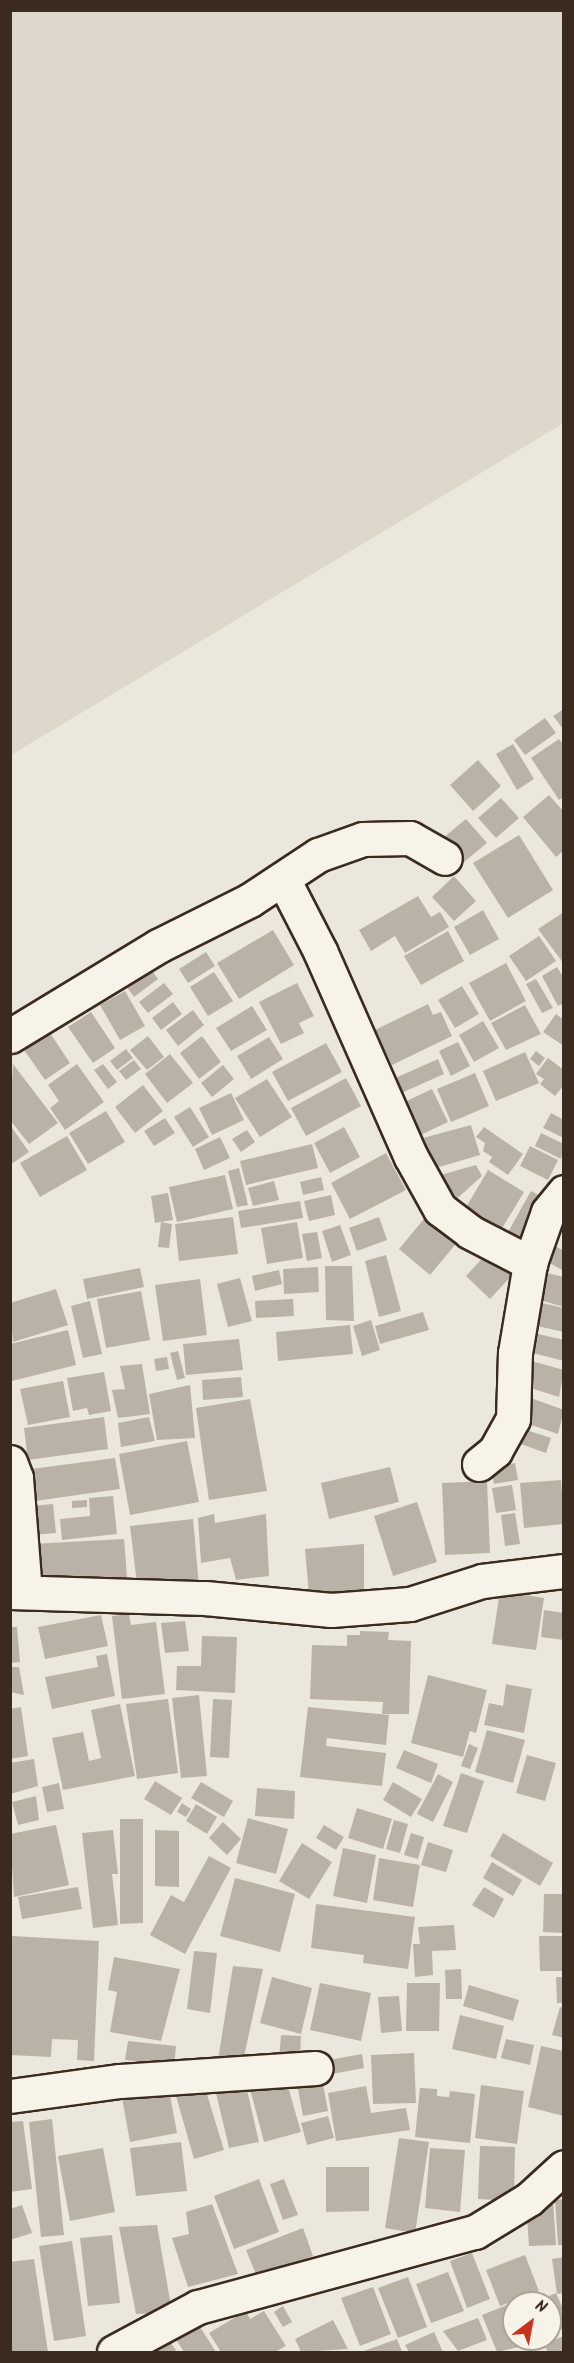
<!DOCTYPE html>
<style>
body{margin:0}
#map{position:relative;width:574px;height:2363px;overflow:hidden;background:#ece7dc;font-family:Kalam,sans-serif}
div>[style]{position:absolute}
.built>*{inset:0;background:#ddd7cc}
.building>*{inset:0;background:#bab2a7}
.roads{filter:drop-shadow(2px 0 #3b2a1e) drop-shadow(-2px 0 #3b2a1e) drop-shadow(0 2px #3b2a1e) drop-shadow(0 -2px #3b2a1e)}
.minor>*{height:33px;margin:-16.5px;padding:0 16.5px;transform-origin:16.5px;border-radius:16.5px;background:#f7f3e8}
span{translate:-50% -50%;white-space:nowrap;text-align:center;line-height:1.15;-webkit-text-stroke:4.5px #f7f3e8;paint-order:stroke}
.frame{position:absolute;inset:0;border:12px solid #3b2a1e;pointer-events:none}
.north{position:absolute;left:502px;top:2291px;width:60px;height:60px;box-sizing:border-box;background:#f7f3e8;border:2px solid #aca397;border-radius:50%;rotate:32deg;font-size:16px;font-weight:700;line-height:24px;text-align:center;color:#3b2a1e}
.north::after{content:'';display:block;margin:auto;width:21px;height:27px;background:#c8321e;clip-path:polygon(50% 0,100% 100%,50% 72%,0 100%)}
</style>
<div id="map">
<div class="built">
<i style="clip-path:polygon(11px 10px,563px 11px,564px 423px,11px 755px)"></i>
</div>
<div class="building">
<i style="clip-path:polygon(564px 709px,564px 730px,553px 716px)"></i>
<i style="clip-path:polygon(545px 718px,556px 733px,525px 755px,514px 740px)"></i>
<i style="clip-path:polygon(559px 739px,564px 746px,564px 797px,559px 800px,531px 758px)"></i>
<i style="clip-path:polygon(513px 744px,534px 779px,517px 790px,496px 754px)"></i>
<i style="clip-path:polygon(478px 760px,501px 786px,473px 811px,450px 785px)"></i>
<i style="clip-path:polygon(549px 795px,564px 812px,564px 850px,556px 857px,523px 817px)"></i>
<i style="clip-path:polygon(501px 798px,519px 818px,496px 838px,478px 818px)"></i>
<i style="clip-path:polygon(466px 819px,487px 843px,458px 867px,437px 843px)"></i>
<i style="clip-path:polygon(519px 835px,553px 890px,508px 918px,473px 863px)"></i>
<i style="clip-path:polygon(454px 876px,476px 901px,454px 921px,432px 897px)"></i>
<i style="clip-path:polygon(418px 896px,431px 917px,440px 912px,449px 927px,405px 953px,395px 936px,371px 951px,359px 930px)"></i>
<i style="clip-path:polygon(483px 910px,499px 939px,470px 955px,454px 927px)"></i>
<i style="clip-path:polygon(564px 912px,564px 964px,538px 929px)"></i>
<i style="clip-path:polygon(273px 930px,294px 965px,239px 999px,217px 963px)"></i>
<i style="clip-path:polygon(448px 931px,464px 961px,421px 985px,404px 956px)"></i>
<i style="clip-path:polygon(539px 936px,556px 961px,526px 981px,509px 956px)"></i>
<i style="clip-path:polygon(206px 952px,215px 966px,188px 983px,179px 969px)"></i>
<i style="clip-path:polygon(506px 963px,526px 1001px,490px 1021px,469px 983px)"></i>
<i style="clip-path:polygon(148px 965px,158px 979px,134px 997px,124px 983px)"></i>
<i style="clip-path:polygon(557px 967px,564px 978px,564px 1003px,558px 1006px,542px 976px)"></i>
<i style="clip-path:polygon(214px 972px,233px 1001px,208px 1016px,190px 987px)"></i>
<i style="clip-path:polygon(536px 979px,553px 1008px,542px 1013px,526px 984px)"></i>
<i style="clip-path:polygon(164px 983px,173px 994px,148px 1013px,139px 1002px)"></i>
<i style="clip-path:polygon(297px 983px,314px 1016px,299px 1023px,304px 1033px,281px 1044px,259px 1002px)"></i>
<i style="clip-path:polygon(462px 986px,479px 1014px,455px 1028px,438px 1000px)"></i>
<i style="clip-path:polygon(125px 991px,145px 1026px,120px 1040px,100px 1005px)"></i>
<i style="clip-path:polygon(173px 1002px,182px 1014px,161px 1030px,152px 1018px)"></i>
<i style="clip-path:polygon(428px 1004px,433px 1015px,441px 1012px,452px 1036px,392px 1065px,375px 1030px)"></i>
<i style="clip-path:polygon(525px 1005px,541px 1034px,506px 1050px,491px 1023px)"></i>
<i style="clip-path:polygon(252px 1006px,267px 1030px,231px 1051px,216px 1028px)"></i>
<i style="clip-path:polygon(193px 1010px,204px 1025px,178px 1046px,166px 1030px)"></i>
<i style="clip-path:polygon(91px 1012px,115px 1048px,93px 1063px,68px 1027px)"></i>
<i style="clip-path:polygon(556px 1014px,564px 1020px,564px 1046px,543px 1032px)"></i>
<i style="clip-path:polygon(483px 1021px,499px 1048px,474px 1062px,459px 1035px)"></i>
<i style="clip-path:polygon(48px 1030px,70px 1063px,45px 1080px,22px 1047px)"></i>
<i style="clip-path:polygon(148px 1036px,164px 1057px,147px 1070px,130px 1050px)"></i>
<i style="clip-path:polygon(202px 1036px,221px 1062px,199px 1079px,180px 1053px)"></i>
<i style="clip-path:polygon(269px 1037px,283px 1059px,251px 1079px,237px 1056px)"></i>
<i style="clip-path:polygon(458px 1042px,470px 1066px,451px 1076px,439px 1051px)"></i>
<i style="clip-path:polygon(326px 1043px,342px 1072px,288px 1101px,272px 1072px)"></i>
<i style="clip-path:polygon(126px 1049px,133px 1058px,117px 1070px,110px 1061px)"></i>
<i style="clip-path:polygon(536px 1051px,545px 1058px,539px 1066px,530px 1059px)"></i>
<i style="clip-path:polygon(525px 1052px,539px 1083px,496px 1101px,483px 1071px)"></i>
<i style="clip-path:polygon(170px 1054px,193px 1083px,167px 1103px,145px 1074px)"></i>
<i style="clip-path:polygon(548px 1058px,564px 1070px,564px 1085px,555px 1096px,540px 1084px,544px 1079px,536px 1074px)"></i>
<i style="clip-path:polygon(438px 1059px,444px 1074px,399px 1094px,393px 1079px)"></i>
<i style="clip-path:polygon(134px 1060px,141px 1069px,126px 1080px,119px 1071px)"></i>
<i style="clip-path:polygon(13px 1064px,58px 1123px,29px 1144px,10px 1120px)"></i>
<i style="clip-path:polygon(77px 1064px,104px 1102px,65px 1130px,50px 1108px,59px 1101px,48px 1085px)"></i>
<i style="clip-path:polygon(103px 1064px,117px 1082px,108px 1089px,94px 1070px)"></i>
<i style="clip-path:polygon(223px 1065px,234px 1079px,212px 1097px,201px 1083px)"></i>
<i style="clip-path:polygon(475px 1073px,489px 1106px,451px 1122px,437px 1089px)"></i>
<i style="clip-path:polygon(346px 1078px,361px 1106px,306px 1136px,291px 1108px)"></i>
<i style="clip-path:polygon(267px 1079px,292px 1117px,260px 1137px,235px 1098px)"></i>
<i style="clip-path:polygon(143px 1085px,163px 1111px,135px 1133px,115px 1107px)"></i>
<i style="clip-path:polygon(432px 1089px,448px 1122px,410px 1140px,394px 1107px)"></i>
<i style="clip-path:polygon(231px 1093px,244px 1120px,212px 1135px,199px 1108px)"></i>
<i style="clip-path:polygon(190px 1107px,209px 1137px,193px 1147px,174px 1117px)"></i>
<i style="clip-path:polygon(106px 1111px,125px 1142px,88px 1164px,69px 1133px)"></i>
<i style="clip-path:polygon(551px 1113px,564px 1120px,564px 1138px,543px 1128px)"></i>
<i style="clip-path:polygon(165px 1118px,175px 1133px,154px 1146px,144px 1131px)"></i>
<i style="clip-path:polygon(10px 1125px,29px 1152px,10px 1165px)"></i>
<i style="clip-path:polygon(471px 1125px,480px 1155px,432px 1169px,423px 1138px)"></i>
<i style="clip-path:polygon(344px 1127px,360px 1157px,330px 1173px,314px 1143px)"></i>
<i style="clip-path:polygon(484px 1127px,523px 1154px,508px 1175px,489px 1162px,492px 1157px,483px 1151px,485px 1143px,476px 1137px)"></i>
<i style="clip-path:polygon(247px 1130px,255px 1142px,241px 1152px,232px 1139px)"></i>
<i style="clip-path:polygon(541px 1133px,564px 1144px,561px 1159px,535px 1146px)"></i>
<i style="clip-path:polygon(67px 1136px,87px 1170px,40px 1197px,20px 1163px)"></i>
<i style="clip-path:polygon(220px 1137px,230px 1158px,204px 1170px,195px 1149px)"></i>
<i style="clip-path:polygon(312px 1144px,318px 1168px,246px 1185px,240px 1161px)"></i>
<i style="clip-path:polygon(530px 1146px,558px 1160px,548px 1180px,520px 1166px)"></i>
<i style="clip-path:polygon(386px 1153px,406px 1190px,350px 1219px,331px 1183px)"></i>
<i style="clip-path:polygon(476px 1165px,482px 1176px,451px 1204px,437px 1176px)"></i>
<i style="clip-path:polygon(239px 1168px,248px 1205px,237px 1207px,228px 1171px)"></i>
<i style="clip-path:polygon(488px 1170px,524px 1192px,501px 1230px,465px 1209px)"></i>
<i style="clip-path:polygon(225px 1175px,233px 1209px,177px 1222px,169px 1187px)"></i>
<i style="clip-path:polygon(321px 1177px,324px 1190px,303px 1195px,300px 1182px)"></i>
<i style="clip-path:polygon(274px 1181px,279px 1200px,253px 1206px,248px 1188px)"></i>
<i style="clip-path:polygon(531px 1191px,547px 1200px,523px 1241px,508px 1232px)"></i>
<i style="clip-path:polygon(168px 1193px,173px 1220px,155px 1223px,151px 1196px)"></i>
<i style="clip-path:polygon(331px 1195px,335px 1215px,309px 1221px,304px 1201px)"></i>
<i style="clip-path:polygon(300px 1201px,303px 1218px,241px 1228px,238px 1211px)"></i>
<i style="clip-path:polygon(428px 1214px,459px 1240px,430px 1275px,399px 1249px)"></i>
<i style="clip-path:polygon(233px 1217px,238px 1254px,179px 1261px,175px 1224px)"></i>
<i style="clip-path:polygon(379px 1217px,387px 1240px,357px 1251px,349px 1228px)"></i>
<i style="clip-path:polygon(161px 1222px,172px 1224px,169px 1248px,158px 1247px)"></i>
<i style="clip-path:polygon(297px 1222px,303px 1258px,267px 1264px,261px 1228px)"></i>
<i style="clip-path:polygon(340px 1225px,351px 1255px,332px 1262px,322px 1231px)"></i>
<i style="clip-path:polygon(317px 1232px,322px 1258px,307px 1261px,302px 1234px)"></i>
<i style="clip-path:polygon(544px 1240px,564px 1251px,564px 1271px,535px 1255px)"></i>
<i style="clip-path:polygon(491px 1249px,515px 1272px,490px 1299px,466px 1276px)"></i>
<i style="clip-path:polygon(386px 1255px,401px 1311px,379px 1317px,365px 1261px)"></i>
<i style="clip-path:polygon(325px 1266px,352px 1266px,354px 1321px,326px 1320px)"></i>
<i style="clip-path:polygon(318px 1267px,319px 1292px,284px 1294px,283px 1269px)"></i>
<i style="clip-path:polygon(140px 1268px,144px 1287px,87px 1299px,83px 1279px)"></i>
<i style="clip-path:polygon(279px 1270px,282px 1284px,255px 1291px,252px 1276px)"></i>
<i style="clip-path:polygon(547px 1273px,564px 1277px,564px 1307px,540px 1300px)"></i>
<i style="clip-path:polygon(240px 1278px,252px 1321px,228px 1327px,217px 1284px)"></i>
<i style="clip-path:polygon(200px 1279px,207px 1335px,163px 1341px,155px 1285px)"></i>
<i style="clip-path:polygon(56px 1289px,68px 1325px,13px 1342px,10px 1303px)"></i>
<i style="clip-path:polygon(141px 1291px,150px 1340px,106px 1348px,97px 1299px)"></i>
<i style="clip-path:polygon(293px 1299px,294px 1316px,256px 1318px,255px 1301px)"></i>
<i style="clip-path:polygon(90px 1301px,102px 1354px,83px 1358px,71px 1306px)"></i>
<i style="clip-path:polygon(542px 1303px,564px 1308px,564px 1332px,537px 1326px)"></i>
<i style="clip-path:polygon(423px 1312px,429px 1330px,380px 1344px,375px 1326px)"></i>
<i style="clip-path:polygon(371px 1320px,380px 1350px,362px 1356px,353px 1326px)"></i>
<i style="clip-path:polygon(350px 1325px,353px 1354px,278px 1361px,276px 1332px)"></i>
<i style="clip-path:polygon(68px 1330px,76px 1365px,12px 1381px,10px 1344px)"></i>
<i style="clip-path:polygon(534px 1333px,564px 1340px,564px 1361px,529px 1352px)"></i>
<i style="clip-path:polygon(239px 1339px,243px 1370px,186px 1375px,183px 1344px)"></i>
<i style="clip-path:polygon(178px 1351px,185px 1378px,177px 1380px,170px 1353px)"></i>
<i style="clip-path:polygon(167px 1357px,169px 1369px,156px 1371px,154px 1359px)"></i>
<i style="clip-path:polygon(528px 1360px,564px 1370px,559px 1397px,521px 1385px)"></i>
<i style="clip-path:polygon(142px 1364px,150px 1414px,118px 1418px,112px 1390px,125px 1389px,120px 1366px)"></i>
<i style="clip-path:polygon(104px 1372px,111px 1411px,89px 1415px,87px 1408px,73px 1411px,67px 1378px)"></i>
<i style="clip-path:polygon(241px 1377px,243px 1397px,203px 1400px,202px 1380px)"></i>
<i style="clip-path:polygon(63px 1381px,70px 1417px,28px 1425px,20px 1389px)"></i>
<i style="clip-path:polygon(190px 1385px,195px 1438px,157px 1440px,149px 1394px)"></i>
<i style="clip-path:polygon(528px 1397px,564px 1410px,558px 1434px,520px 1421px)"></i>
<i style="clip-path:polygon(250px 1399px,267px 1491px,209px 1500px,196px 1408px)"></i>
<i style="clip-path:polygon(104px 1417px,108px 1449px,28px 1460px,24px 1428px)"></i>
<i style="clip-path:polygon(149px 1417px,155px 1441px,121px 1447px,118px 1423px)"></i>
<i style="clip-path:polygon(523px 1429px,551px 1438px,546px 1453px,518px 1443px)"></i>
<i style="clip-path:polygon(187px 1441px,199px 1502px,130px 1515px,119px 1454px)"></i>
<i style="clip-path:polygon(115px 1458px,120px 1489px,35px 1501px,31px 1469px)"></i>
<i style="clip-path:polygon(515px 1463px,518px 1480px,494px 1484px,491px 1467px)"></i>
<i style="clip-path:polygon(390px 1467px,399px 1502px,329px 1519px,321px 1483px)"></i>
<i style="clip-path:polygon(561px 1480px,564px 1524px,524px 1528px,520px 1483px)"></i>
<i style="clip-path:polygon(487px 1481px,490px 1553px,445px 1555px,442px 1483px)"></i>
<i style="clip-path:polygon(512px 1485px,516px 1510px,496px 1513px,492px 1488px)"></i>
<i style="clip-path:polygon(113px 1496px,117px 1534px,62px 1540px,60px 1519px,90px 1516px,89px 1498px)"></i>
<i style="clip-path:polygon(87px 1500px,87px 1507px,72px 1508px,72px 1501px)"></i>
<i style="clip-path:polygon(417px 1502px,437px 1562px,393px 1576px,374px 1516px)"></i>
<i style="clip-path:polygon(53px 1504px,56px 1533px,33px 1535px,30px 1506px)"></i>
<i style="clip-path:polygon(515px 1513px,520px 1544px,505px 1546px,501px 1515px)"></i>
<i style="clip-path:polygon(214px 1514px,215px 1523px,266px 1514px,269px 1576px,236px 1580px,230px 1558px,201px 1563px,198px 1518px)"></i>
<i style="clip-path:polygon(193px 1519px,199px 1586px,138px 1592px,130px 1526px)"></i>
<i style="clip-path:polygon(124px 1539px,127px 1577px,34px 1582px,31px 1544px)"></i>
<i style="clip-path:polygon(364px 1544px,364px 1593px,309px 1595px,305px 1549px)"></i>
<i style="clip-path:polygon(500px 1591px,544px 1598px,536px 1650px,492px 1644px)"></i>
<i style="clip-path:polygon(544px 1610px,564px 1613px,564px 1640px,541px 1637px)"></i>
<i style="clip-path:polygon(129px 1614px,131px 1625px,156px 1622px,165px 1694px,122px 1699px,112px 1616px)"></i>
<i style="clip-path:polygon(101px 1615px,108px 1646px,45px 1659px,38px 1627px)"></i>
<i style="clip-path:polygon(185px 1621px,189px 1651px,165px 1653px,161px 1623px)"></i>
<i style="clip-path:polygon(10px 1627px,17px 1627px,20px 1662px,10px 1663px)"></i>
<i style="clip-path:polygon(360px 1631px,389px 1632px,388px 1640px,411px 1641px,409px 1714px,382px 1714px,383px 1702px,310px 1699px,312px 1645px,347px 1646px,347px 1635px,360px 1635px)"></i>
<i style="clip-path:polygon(202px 1636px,237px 1637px,235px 1693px,176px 1690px,177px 1666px,201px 1666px)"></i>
<i style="clip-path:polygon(107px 1654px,115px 1696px,52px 1709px,45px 1677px,98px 1667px,96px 1656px)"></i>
<i style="clip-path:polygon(10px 1667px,19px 1667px,24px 1695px,10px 1692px)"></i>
<i style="clip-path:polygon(428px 1675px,487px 1690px,476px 1733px,470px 1731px,463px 1757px,411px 1743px)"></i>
<i style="clip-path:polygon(506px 1684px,532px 1689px,524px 1733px,484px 1725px,489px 1703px,503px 1706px)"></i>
<i style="clip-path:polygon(199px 1695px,207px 1776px,181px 1778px,172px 1698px)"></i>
<i style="clip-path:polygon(168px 1699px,178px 1773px,137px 1779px,126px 1704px)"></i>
<i style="clip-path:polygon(213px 1699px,232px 1700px,229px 1758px,210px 1757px)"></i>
<i style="clip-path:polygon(120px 1704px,135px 1776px,63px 1790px,52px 1738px,83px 1732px,89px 1761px,101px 1758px,91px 1710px)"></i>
<i style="clip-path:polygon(21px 1707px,28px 1756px,10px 1759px,10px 1709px)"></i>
<i style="clip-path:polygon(308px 1707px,389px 1715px,386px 1745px,327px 1738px,326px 1746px,386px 1753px,382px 1786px,300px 1777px)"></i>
<i style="clip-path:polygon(487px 1730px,525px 1740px,513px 1783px,475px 1772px)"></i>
<i style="clip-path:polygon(469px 1744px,478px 1748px,470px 1769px,461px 1766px)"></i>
<i style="clip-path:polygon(404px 1750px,438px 1764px,431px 1783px,396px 1768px)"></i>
<i style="clip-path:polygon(527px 1755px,556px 1763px,545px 1801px,516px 1793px)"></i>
<i style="clip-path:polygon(34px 1759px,38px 1786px,10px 1794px,10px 1763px)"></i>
<i style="clip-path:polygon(461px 1773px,484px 1781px,467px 1833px,443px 1826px)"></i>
<i style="clip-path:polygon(438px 1774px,453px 1782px,433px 1822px,417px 1814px)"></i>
<i style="clip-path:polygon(155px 1781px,182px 1798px,171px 1815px,144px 1799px)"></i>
<i style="clip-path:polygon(201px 1782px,233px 1801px,224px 1817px,191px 1798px)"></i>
<i style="clip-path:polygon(393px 1782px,422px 1799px,411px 1817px,383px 1800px)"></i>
<i style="clip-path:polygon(59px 1783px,64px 1809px,47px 1812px,42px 1787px)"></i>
<i style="clip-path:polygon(257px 1788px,295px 1791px,294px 1819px,255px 1816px)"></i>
<i style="clip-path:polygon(36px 1796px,39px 1820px,18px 1825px,12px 1802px)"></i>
<i style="clip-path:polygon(182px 1803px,191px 1809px,186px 1817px,177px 1812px)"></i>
<i style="clip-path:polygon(196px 1804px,217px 1817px,207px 1834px,186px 1821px)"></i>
<i style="clip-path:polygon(357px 1808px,392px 1819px,383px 1849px,348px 1838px)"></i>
<i style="clip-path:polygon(248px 1818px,288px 1829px,276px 1874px,236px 1863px)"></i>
<i style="clip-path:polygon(120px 1819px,143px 1819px,143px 1923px,120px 1924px)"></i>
<i style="clip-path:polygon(394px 1820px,408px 1824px,400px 1853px,386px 1849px)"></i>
<i style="clip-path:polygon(223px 1822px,241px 1839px,227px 1855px,209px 1838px)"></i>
<i style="clip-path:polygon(56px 1825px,69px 1885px,14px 1897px,10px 1834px)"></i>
<i style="clip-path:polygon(324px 1825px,344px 1837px,336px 1850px,316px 1838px)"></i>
<i style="clip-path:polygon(113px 1830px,118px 1874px,112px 1874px,118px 1925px,93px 1928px,82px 1833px)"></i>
<i style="clip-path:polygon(155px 1830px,179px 1831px,179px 1887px,155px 1886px)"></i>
<i style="clip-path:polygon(411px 1833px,424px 1837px,418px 1859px,404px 1855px)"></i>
<i style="clip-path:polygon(503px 1833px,553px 1863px,540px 1886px,490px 1856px)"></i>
<i style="clip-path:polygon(428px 1842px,453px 1850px,446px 1872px,421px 1865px)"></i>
<i style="clip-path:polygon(302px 1843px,332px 1862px,309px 1899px,279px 1881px)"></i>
<i style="clip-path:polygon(343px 1848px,376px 1855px,367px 1903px,333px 1896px)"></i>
<i style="clip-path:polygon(209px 1856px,231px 1868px,185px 1954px,150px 1935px,171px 1895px,184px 1902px)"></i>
<i style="clip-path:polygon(379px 1858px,420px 1865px,413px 1907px,373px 1900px)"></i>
<i style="clip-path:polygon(492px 1862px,522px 1880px,513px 1896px,483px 1878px)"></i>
<i style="clip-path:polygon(235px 1878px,295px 1894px,280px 1952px,220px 1936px)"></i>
<i style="clip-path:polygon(78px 1887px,82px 1909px,22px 1919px,18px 1897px)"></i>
<i style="clip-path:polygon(484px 1887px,504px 1899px,494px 1918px,472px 1905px)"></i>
<i style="clip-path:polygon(544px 1894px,564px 1894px,564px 1933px,543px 1932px)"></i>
<i style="clip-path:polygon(316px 1904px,415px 1917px,408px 1969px,363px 1963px,364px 1955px,311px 1948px)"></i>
<i style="clip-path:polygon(454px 1925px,456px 1950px,432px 1951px,433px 1975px,415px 1977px,413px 1944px,420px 1944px,418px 1927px)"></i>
<i style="clip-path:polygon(12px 1936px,99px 1941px,94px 2061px,77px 2060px,78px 2040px,52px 2039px,51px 2057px,10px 2055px)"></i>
<i style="clip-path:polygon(539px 1936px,564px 1936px,564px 1971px,540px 1971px)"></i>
<i style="clip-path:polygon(194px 1951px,217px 1953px,210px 2013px,187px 2009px)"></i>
<i style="clip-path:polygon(114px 1957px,180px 1969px,161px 2041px,110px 2032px,117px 1992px,108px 1990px)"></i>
<i style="clip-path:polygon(233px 1966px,263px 1969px,242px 2066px,218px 2060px)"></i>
<i style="clip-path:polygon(461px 1969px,462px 1999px,446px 1999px,445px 1970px)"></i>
<i style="clip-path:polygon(272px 1977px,312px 1988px,301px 2034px,260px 2023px)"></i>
<i style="clip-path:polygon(556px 1977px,564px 1977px,564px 2003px,557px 2003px)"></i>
<i style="clip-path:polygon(320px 1983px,371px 1993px,361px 2041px,310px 2030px)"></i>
<i style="clip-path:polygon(407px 1983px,440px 1983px,439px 2031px,406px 2031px)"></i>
<i style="clip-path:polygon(469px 1985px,519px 2000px,513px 2021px,463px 2006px)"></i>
<i style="clip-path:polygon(399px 1996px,402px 2031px,381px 2033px,378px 1997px)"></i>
<i style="clip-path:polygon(560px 2007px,564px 2008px,564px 2038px,552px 2035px)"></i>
<i style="clip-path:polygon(460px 2015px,504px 2026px,496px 2059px,452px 2049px)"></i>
<i style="clip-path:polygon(281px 2035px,301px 2036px,300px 2060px,279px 2059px)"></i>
<i style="clip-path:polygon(506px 2039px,534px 2045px,530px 2065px,501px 2058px)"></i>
<i style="clip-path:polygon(128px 2041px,176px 2046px,174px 2066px,125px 2060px)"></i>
<i style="clip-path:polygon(541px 2046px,564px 2051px,564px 2116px,528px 2107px)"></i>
<i style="clip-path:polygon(414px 2053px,416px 2103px,373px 2104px,371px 2055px)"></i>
<i style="clip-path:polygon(362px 2054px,364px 2068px,332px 2074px,329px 2060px)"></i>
<i style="clip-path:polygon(285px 2076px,301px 2132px,264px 2142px,249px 2085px)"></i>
<i style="clip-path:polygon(322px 2079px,328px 2111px,303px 2116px,297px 2084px)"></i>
<i style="clip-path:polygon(481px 2085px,524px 2091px,517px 2144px,475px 2138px)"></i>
<i style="clip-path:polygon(246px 2086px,259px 2142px,229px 2148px,216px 2093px)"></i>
<i style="clip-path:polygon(366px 2086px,371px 2113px,406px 2108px,410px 2130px,336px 2141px,328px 2093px)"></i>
<i style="clip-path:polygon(205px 2088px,224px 2150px,194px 2159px,176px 2096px)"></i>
<i style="clip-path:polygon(420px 2088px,437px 2089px,437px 2096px,449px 2097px,450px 2091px,475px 2094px,470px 2143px,415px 2137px)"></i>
<i style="clip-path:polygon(169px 2090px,177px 2133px,130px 2142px,122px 2098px)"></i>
<i style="clip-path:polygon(328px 2116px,334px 2138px,307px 2145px,301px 2123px)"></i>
<i style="clip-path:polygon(52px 2119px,64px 2235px,41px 2237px,29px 2122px)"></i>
<i style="clip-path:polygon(23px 2121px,32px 2189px,10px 2192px,10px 2122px)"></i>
<i style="clip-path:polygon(399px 2138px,429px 2142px,415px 2233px,385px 2228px)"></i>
<i style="clip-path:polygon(181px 2142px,187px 2191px,136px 2196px,130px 2148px)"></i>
<i style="clip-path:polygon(480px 2146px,515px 2147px,514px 2201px,478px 2199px)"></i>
<i style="clip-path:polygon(103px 2148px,115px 2212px,70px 2221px,58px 2156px)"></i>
<i style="clip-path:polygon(430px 2148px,465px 2150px,460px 2212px,425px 2208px)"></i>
<i style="clip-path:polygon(326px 2167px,369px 2167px,369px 2211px,326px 2212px)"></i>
<i style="clip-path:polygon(259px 2179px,279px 2232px,234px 2249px,214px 2196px)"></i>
<i style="clip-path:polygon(284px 2179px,298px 2215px,283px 2220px,270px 2184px)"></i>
<i style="clip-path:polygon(564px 2199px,564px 2245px,558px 2245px,555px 2200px)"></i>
<i style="clip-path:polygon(553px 2201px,556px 2245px,529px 2246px,526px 2203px)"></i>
<i style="clip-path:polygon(212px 2204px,238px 2274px,188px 2287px,172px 2238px,189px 2234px,186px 2212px)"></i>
<i style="clip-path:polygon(22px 2205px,32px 2233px,10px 2240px,10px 2209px)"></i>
<i style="clip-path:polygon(157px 2225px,172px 2312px,136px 2314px,119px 2227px)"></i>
<i style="clip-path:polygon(303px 2228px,313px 2256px,257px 2277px,246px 2250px)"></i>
<i style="clip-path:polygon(112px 2235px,120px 2303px,88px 2306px,80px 2238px)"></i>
<i style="clip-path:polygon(72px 2241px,86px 2336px,54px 2341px,39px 2246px)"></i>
<i style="clip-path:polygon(472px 2253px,490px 2299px,467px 2308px,450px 2261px)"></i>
<i style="clip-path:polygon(525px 2255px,539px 2291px,500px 2306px,486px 2270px)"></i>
<i style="clip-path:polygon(564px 2257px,564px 2293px,557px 2294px,552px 2259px)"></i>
<i style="clip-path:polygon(34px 2259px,48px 2352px,10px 2352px,10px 2262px)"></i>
<i style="clip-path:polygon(448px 2272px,464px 2311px,431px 2323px,416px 2284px)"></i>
<i style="clip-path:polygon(408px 2277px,427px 2327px,398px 2338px,378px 2288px)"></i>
<i style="clip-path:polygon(373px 2287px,391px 2334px,360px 2346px,341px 2298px)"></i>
<i style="clip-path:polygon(556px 2293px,564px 2311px,564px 2328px,557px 2331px,550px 2303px,544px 2298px)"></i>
<i style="clip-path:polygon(540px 2295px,543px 2303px,519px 2303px)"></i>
<i style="clip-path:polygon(507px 2305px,514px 2322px,514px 2339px,521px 2339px,524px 2346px,497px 2352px,482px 2315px)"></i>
<i style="clip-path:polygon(283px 2306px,292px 2322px,283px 2327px,274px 2312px)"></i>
<i style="clip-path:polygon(246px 2311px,250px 2319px,264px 2311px,286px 2346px,275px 2352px,221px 2352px,209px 2333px)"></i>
<i style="clip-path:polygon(478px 2318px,487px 2340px,458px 2351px,443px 2331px)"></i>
<i style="clip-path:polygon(195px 2319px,216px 2352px,184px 2352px,172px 2333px)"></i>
<i style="clip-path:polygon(333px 2320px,348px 2349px,301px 2352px,295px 2339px)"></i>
<i style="clip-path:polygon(434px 2332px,443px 2352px,409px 2352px,405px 2345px)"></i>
<i style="clip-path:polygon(165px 2334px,177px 2352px,136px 2352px)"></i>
<i style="clip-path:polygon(564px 2336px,564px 2352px,548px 2352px,544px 2344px)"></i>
<i style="clip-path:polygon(397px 2339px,402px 2352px,361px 2352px)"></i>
</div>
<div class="roads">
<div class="minor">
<i style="left:283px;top:879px;width:81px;rotate:62.8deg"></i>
<i style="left:320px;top:951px;width:225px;rotate:66.2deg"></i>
<i style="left:411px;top:1157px;width:60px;rotate:60.9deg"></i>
<i style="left:440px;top:1209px;width:38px;rotate:37deg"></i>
<i style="left:470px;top:1232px;width:68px;rotate:27.3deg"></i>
<i style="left:10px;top:1036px;width:173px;rotate:-31.3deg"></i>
<i style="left:158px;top:946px;width:103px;rotate:-26.6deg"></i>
<i style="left:250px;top:900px;width:82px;rotate:-33.5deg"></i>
<i style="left:318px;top:855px;width:48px;rotate:-19.6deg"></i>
<i style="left:363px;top:839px;width:47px;rotate:-1.2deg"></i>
<i style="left:410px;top:838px;width:40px;rotate:29.7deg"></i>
<i style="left:10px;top:1462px;width:17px;rotate:69deg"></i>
<i style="left:16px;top:1478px;width:114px;rotate:85.5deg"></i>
<i style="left:479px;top:1464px;width:21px;rotate:-39deg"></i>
<i style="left:495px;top:1451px;width:37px;rotate:-61deg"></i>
<i style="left:513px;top:1419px;width:66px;rotate:-88.3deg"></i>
<i style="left:515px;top:1353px;width:91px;rotate:-80.5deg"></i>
<i style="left:530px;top:1263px;width:54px;rotate:-70.6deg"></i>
<i style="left:548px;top:1212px;width:26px;rotate:-51deg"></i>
<i style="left:10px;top:1592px;width:195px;rotate:1.8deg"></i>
<i style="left:205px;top:1598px;width:127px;rotate:5.4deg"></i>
<i style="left:331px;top:1610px;width:79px;rotate:-4.3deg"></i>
<i style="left:410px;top:1604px;width:76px;rotate:-17.7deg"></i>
<i style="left:482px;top:1581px;width:83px;rotate:-7deg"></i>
<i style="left:10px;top:2096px;width:111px;rotate:-7.8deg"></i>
<i style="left:120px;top:2081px;width:196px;rotate:-3.8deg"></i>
<i style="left:114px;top:2352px;width:95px;rotate:-28.2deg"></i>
<i style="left:198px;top:2307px;width:287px;rotate:-15.2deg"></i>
<i style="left:475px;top:2232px;width:63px;rotate:-31.4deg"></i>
<i style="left:529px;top:2199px;width:47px;rotate:-42.4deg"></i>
</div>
</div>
<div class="frame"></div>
<div class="north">N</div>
</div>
